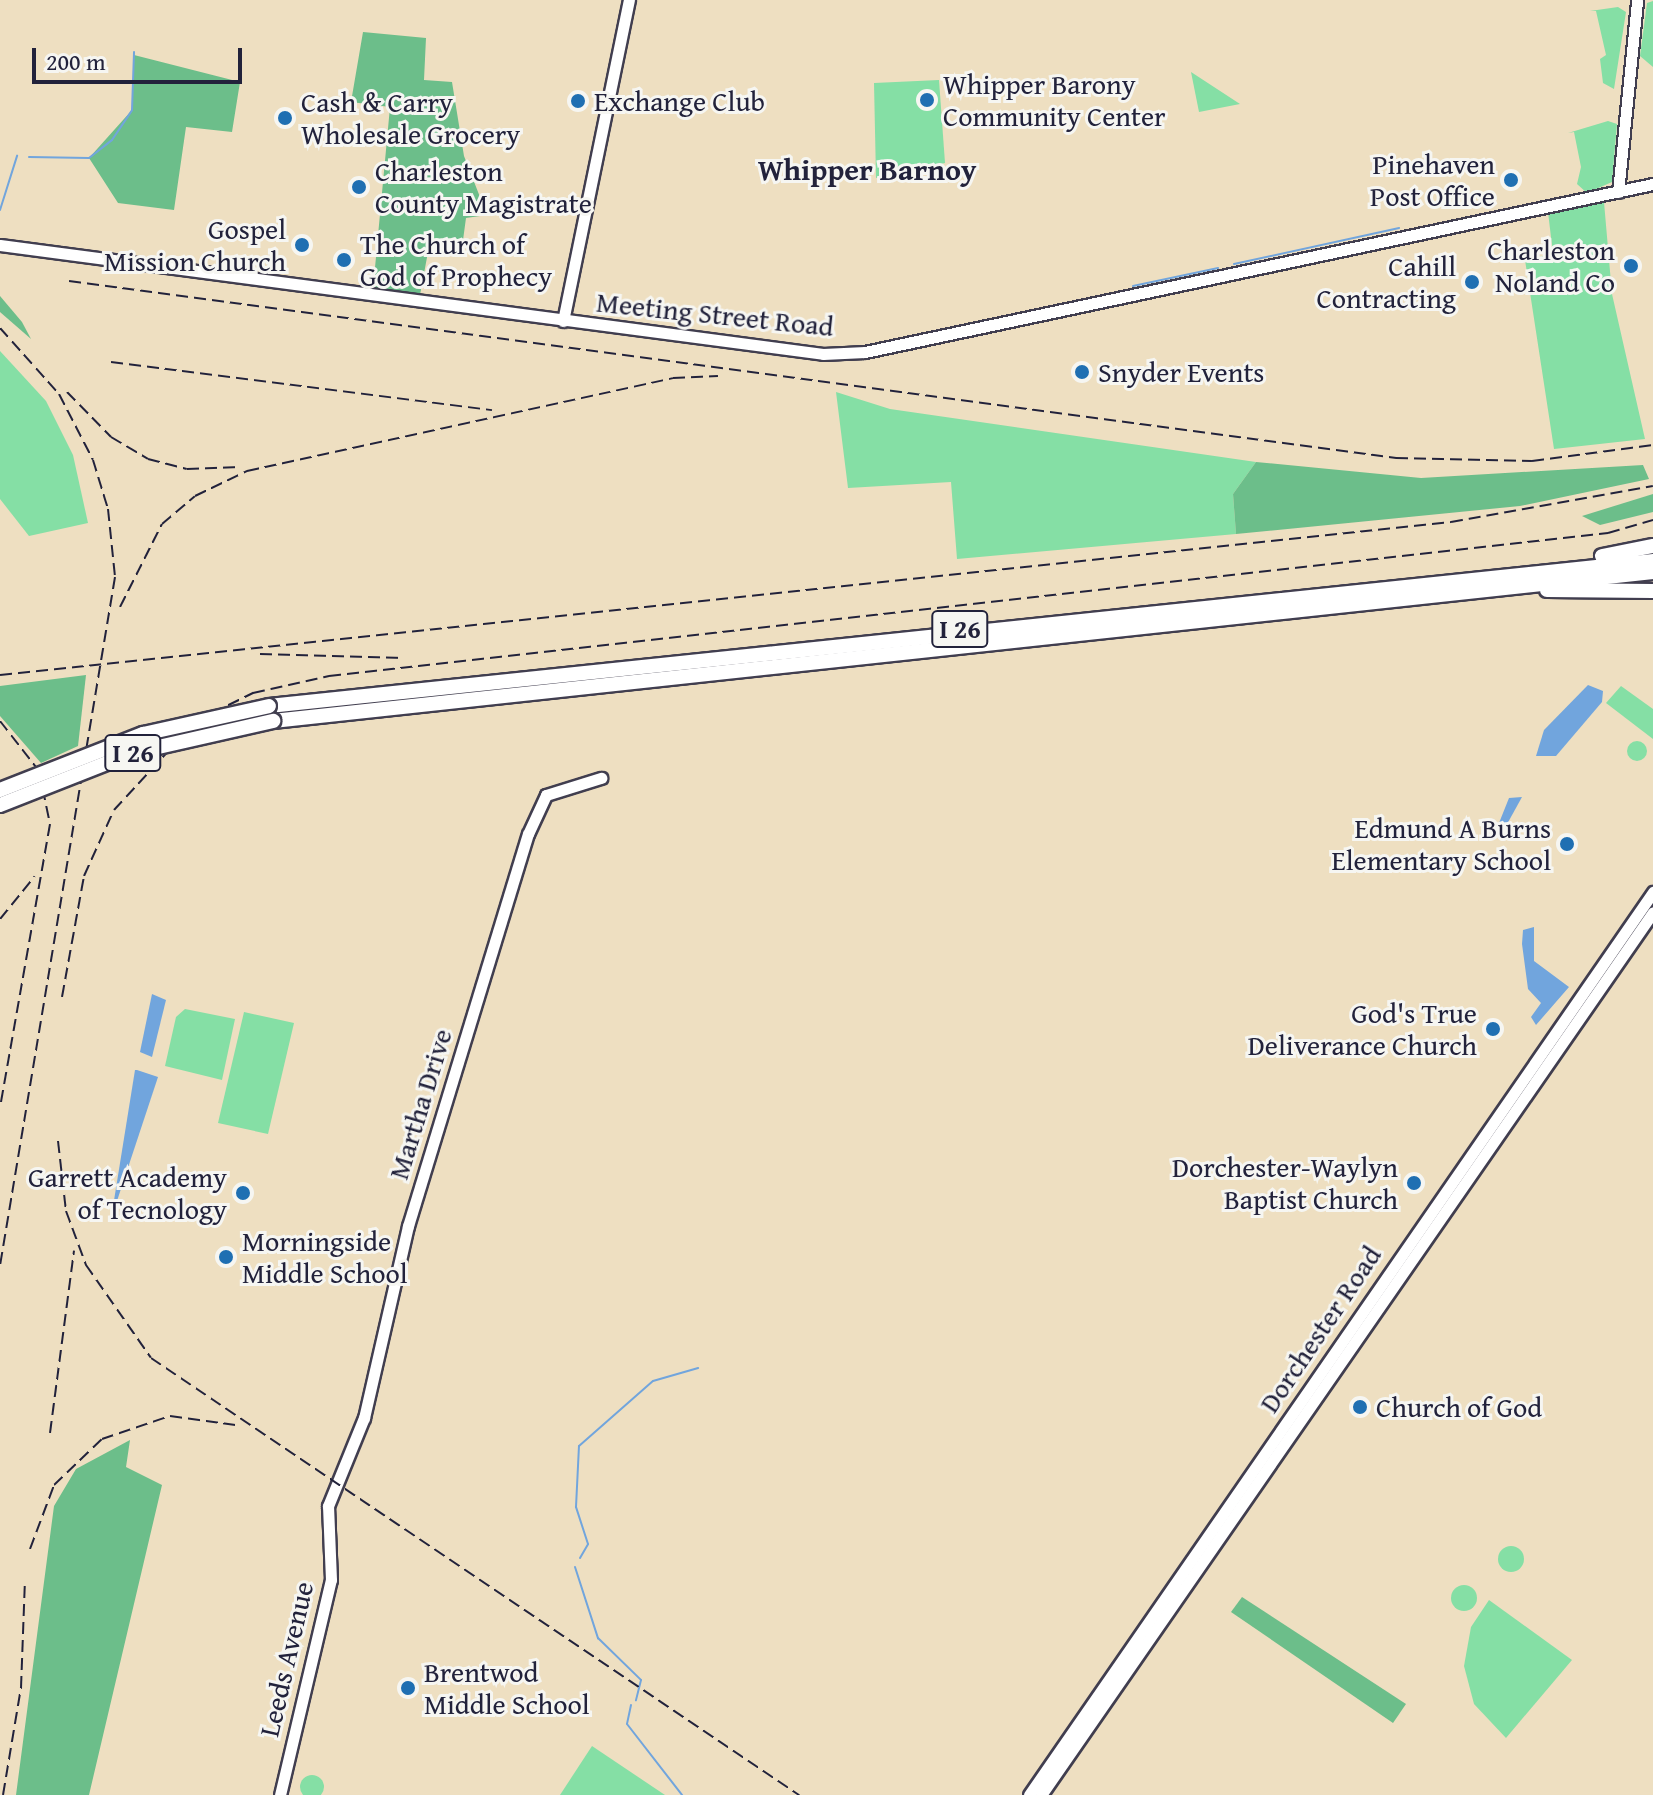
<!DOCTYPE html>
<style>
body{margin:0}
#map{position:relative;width:1653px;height:1795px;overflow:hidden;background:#eedfc1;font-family:"Gentium Book Plus",serif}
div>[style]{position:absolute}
.green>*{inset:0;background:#85dfa5}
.round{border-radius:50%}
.forest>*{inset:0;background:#6cbe8a}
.water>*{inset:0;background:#71a5dd}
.stream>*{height:2px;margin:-1px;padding:0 1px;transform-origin:1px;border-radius:1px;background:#71a5dd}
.roads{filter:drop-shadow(2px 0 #413e4f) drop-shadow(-2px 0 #413e4f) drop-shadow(0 2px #413e4f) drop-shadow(0 -2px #413e4f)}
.secondary>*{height:11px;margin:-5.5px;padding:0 5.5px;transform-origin:5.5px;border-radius:5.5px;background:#fff}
.highway>*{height:14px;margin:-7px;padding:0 7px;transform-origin:7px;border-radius:7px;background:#fff}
.rail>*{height:2px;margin-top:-1px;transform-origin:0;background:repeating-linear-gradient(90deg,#22223b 0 12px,transparent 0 18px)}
.bridges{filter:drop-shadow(2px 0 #413e4f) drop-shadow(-2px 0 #413e4f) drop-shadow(0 2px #413e4f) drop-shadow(0 -2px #413e4f)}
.highway-bridge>*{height:14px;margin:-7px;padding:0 7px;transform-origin:7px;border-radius:7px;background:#fff}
.dots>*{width:22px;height:22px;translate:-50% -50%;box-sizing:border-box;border:4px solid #f6f6f2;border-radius:50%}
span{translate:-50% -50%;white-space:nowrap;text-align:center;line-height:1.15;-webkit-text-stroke:6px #f6f6f2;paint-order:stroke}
.shield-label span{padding:2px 6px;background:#f6f6f2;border:2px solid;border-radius:6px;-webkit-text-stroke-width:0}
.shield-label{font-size:26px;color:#22223b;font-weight:700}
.poi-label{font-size:28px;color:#22223b}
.left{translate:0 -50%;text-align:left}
.right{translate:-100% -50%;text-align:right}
.street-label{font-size:28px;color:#22223b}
.neighbourhood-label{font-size:30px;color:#22223b;font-weight:700}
.scale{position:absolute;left:32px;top:48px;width:210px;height:36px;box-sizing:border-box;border:4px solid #22223b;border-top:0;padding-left:10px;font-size:24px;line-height:28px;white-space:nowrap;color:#22223b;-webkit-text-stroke:6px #f6f6f2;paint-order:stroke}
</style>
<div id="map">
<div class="green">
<i style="clip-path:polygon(1653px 1px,1653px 67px,1640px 56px,1647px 3px)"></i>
<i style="clip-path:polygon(1618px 7px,1626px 12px,1614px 89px,1603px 83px,1600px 59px,1606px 55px,1596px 11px,1590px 11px)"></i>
<i style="clip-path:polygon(1191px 72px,1240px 104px,1199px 112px)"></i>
<i style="clip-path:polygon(939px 80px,945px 163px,876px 178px,874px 83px)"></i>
<i style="clip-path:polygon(1608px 121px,1617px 124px,1612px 182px,1587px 193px,1577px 184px,1581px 167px,1574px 132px,1568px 133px)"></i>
<i style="clip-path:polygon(1604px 202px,1612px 294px,1645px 439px,1554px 449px,1525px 260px,1553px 254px,1548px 212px)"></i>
<i style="clip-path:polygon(0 351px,46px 401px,73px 455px,88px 523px,29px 536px,0 499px)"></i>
<i style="clip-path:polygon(836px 392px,890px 409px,1256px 462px,1233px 494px,1236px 534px,957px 559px,951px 482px,848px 488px)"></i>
<i style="clip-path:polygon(1621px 686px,1653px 709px,1653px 739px,1606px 703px)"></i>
<i class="round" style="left:1627px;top:741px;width:20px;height:20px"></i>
<i style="clip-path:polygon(185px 1009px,235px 1019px,222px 1080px,165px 1066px,176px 1017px)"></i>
<i style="clip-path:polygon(244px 1012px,294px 1023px,268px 1134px,218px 1123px)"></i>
<i class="round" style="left:1498px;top:1546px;width:26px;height:26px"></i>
<i class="round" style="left:1451px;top:1585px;width:26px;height:26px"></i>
<i style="clip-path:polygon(1489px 1600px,1572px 1660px,1506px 1738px,1474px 1704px,1464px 1666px,1471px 1627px)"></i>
<i style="clip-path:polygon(592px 1746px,665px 1795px,560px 1795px)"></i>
<i class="round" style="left:300px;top:1775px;width:24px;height:24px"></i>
</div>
<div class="forest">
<i style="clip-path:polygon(363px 32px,426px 38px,424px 80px,452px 82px,464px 156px,487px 215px,466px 218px,461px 255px,428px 252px,420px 295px,373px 289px,390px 107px,351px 102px)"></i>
<i style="clip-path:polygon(134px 55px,240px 82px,232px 132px,186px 127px,174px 210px,118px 203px,89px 158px,132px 110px)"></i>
<i style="clip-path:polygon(0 296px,22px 322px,31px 339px,0 312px)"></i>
<i style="clip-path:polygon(1256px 462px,1421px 478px,1643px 465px,1649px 479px,1520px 506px,1236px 534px,1233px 494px)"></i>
<i style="clip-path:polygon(1653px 494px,1653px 512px,1600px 525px,1582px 516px)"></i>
<i style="clip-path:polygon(86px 675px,78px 746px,41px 763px,0 716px,0 686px)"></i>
<i style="clip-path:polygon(130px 1440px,126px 1467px,162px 1485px,89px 1795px,16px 1795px,54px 1506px,76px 1469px)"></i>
<i style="clip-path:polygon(1242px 1597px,1406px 1704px,1393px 1723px,1231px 1612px)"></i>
</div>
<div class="water">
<i style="clip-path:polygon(1588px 685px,1603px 691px,1602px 702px,1556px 756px,1536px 756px,1544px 730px)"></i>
<i style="clip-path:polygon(1522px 797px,1506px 826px,1499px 823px,1509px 798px)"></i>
<i style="clip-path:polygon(1534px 927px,1534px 961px,1569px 987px,1536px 1025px,1531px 1017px,1541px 1003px,1528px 989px,1522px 944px,1523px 930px)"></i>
<i style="clip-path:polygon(152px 994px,166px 1000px,152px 1057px,140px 1052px)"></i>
<i style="clip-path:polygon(137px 1070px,158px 1077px,111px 1219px,135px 1070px)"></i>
</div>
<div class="stream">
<i style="left:29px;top:157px;width:60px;rotate:1deg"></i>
<i style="left:89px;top:158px;width:29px;rotate:-38deg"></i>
<i style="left:112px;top:140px;width:36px;rotate:-56deg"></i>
<i style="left:132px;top:110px;width:58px;rotate:-88deg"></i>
<i style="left:0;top:210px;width:57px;rotate:-72.5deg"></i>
<i style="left:1234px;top:264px;width:169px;rotate:-12.3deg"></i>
<i style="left:1133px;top:286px;width:87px;rotate:-12deg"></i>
<i style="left:580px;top:1558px;width:16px;rotate:-60deg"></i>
<i style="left:588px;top:1544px;width:39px;rotate:-108deg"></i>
<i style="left:576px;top:1507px;width:61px;rotate:-87.2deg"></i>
<i style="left:579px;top:1446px;width:98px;rotate:-41.3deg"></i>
<i style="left:653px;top:1381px;width:47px;rotate:-16.1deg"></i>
<i style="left:575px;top:1567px;width:75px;rotate:72.1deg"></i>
<i style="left:598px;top:1638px;width:60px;rotate:44.3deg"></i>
<i style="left:641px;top:1680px;width:21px;rotate:104deg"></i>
<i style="left:631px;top:1705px;width:19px;rotate:102deg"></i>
<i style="left:627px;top:1724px;width:90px;rotate:52.2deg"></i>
</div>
<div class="roads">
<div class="secondary">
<i style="left:1618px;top:192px;width:193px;rotate:-84.3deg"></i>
<i style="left:0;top:245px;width:830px;rotate:7.54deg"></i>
<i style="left:823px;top:354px;width:42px;rotate:-2.7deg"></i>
<i style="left:865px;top:352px;width:806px;rotate:-12.04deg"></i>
<i style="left:563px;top:321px;width:328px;rotate:-78.4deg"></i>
<i style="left:280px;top:1795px;width:221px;rotate:-76.7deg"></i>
<i style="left:331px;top:1580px;width:74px;rotate:-92.3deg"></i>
<i style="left:328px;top:1506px;width:95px;rotate:-67.8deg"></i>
<i style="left:364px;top:1418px;width:197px;rotate:-77.1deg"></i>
<i style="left:408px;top:1226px;width:410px;rotate:-73deg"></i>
<i style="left:528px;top:834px;width:43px;rotate:-65.2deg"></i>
<i style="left:546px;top:795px;width:58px;rotate:-17.2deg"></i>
<i style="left:1029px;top:1795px;width:1098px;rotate:-55.35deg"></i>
<i style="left:1041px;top:1795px;width:1074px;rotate:-55.27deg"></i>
</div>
<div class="highway">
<i style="left:1602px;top:556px;width:52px;rotate:-11.1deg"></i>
<i style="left:1547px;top:590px;width:106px;rotate:0.5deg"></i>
<i style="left:269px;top:706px;width:1392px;rotate:-5.98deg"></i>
<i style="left:273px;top:721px;width:1388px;rotate:-6.16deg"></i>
</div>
</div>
<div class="rail">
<i style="left:69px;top:281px;width:1339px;rotate:7.6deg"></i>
<i style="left:1396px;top:458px;width:136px;rotate:1.3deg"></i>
<i style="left:1532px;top:461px;width:122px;rotate:-7.5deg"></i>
<i style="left:0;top:328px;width:89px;rotate:48.2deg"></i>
<i style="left:59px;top:394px;width:74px;rotate:62.7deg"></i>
<i style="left:93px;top:460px;width:51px;rotate:73deg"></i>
<i style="left:108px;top:509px;width:68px;rotate:84.1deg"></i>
<i style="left:115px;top:577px;width:699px;rotate:99.48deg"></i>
<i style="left:111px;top:362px;width:384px;rotate:7.2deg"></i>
<i style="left:67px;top:392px;width:63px;rotate:45.6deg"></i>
<i style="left:111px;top:437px;width:43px;rotate:30.7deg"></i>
<i style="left:148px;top:459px;width:40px;rotate:14.4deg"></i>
<i style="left:187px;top:469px;width:53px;rotate:-2.2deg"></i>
<i style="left:120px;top:607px;width:93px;rotate:-63.2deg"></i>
<i style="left:162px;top:524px;width:43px;rotate:-40.3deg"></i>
<i style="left:195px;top:496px;width:58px;rotate:-25.7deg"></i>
<i style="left:247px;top:471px;width:436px;rotate:-12.3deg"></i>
<i style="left:673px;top:378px;width:45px;rotate:-2.5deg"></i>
<i style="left:260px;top:654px;width:144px;rotate:1.6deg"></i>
<i style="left:0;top:675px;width:1459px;rotate:-6.02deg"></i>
<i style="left:1451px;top:522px;width:205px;rotate:-10.1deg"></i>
<i style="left:0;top:721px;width:63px;rotate:52deg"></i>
<i style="left:39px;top:771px;width:54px;rotate:78.3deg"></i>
<i style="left:50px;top:824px;width:288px;rotate:100deg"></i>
<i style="left:0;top:919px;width:55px;rotate:-50.9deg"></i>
<i style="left:62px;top:997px;width:123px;rotate:-79.7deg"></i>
<i style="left:84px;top:876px;width:72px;rotate:-65.6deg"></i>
<i style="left:114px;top:810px;width:121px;rotate:-47.3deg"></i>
<i style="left:196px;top:721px;width:64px;rotate:-26.2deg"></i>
<i style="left:253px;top:693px;width:78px;rotate:-12.6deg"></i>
<i style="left:329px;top:676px;width:1287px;rotate:-6.38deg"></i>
<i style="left:1608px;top:533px;width:47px;rotate:-16.1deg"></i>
<i style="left:58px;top:1141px;width:70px;rotate:83.5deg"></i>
<i style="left:66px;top:1211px;width:58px;rotate:69.7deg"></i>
<i style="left:86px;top:1265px;width:113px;rotate:55deg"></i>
<i style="left:151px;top:1358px;width:782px;rotate:34deg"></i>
<i style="left:50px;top:1433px;width:184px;rotate:-82.5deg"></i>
<i style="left:30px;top:1549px;width:68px;rotate:-69.4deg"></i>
<i style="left:54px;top:1485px;width:66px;rotate:-43.8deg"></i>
<i style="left:102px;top:1439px;width:72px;rotate:-18.7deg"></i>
<i style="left:170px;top:1416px;width:66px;rotate:7.9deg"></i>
<i style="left:3px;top:1795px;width:109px;rotate:-80.5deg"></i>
<i style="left:21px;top:1688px;width:107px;rotate:-87.9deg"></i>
</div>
<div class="bridges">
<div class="highway-bridge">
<i style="left:0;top:790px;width:154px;rotate:-21.4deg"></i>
<i style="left:143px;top:734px;width:129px;rotate:-12.5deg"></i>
<i style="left:0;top:805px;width:142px;rotate:-21.5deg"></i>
<i style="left:132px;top:753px;width:145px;rotate:-12.8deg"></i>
</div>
</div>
<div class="dots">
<i style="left:927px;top:100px;background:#1f6fb2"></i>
<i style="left:578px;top:101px;background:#1f6fb2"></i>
<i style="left:285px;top:118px;background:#1f6fb2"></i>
<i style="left:1511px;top:180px;background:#1f6fb2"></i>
<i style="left:359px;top:187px;background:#1f6fb2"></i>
<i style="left:302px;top:245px;background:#1f6fb2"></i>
<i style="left:344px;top:260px;background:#1f6fb2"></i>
<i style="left:1631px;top:266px;background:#1f6fb2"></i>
<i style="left:1472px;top:282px;background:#1f6fb2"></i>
<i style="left:1082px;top:372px;background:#1f6fb2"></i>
<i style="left:1567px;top:844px;background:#1f6fb2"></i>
<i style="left:1493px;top:1029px;background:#1f6fb2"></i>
<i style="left:1414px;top:1183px;background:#1f6fb2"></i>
<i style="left:243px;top:1193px;background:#1f6fb2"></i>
<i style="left:226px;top:1257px;background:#1f6fb2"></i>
<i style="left:1360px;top:1407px;background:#1f6fb2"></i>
<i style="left:408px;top:1688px;background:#1f6fb2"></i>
</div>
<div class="shield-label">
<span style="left:960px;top:629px">I 26</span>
<span style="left:133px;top:753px">I 26</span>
</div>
<div class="poi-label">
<span class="left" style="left:943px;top:100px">Whipper Barony<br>Community Center</span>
<span class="left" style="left:594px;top:101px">Exchange Club</span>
<span class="left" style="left:301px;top:118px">Cash &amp; Carry<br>Wholesale Grocery</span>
<span class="right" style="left:1495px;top:180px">Pinehaven<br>Post Office</span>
<span class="left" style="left:375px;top:187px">Charleston<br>County Magistrate</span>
<span class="right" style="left:286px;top:245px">Gospel<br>Mission Church</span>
<span class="left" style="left:360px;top:260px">The Church of<br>God of Prophecy</span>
<span class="right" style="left:1615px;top:266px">Charleston<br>Noland Co</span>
<span class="right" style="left:1456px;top:282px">Cahill<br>Contracting</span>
<span class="left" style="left:1098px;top:372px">Snyder Events</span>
<span class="right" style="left:1551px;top:844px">Edmund A Burns<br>Elementary School</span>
<span class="right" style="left:1477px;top:1029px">God's True<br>Deliverance Church</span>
<span class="right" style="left:1398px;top:1183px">Dorchester-Waylyn<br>Baptist Church</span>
<span class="right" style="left:227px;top:1193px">Garrett Academy<br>of Tecnology</span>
<span class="left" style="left:242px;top:1257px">Morningside<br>Middle School</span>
<span class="left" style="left:1376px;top:1407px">Church of God</span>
<span class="left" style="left:424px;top:1688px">Brentwod<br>Middle School</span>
</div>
<div class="street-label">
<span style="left:715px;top:314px;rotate:6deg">Meeting Street Road</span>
<span style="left:420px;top:1104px;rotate:-73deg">Martha Drive</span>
<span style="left:1320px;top:1329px;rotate:-56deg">Dorchester Road</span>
<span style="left:286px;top:1659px;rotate:-77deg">Leeds Avenue</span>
</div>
<div class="neighbourhood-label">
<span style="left:867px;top:169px">Whipper Barnoy</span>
</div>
<div class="scale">200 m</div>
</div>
